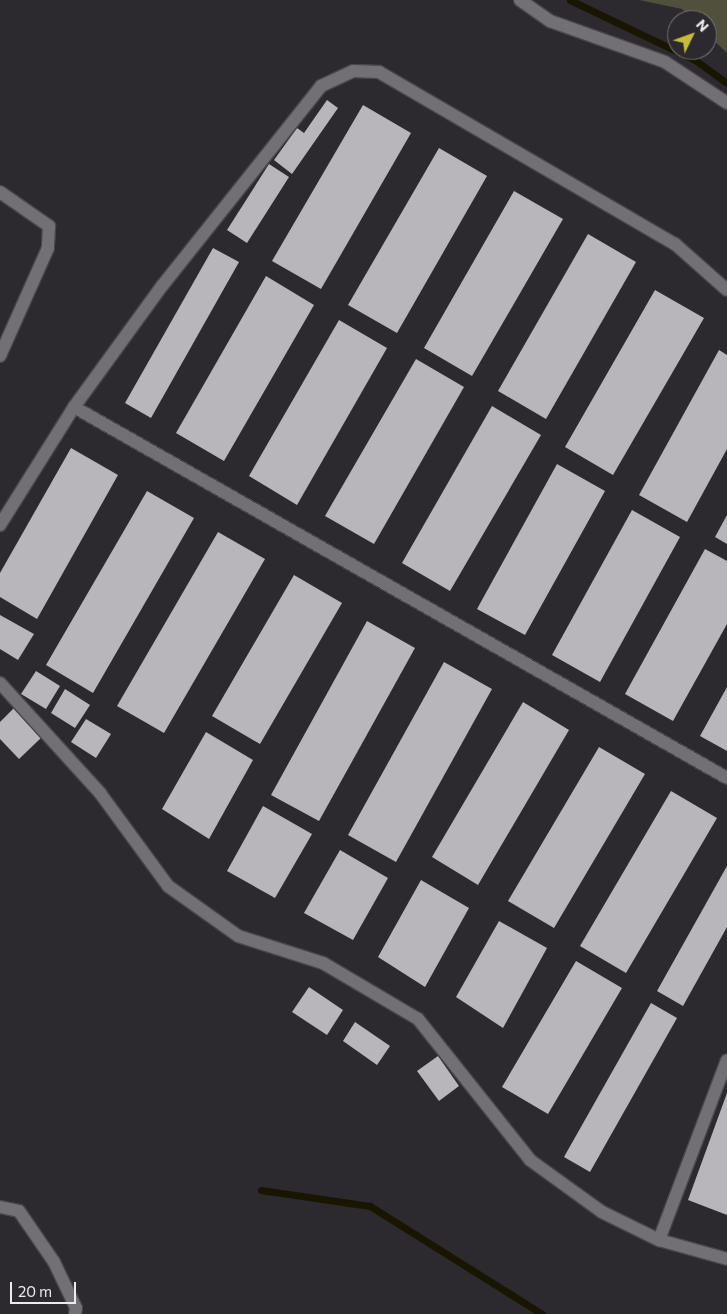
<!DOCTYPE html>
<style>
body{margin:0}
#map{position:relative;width:727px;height:1314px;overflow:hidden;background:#2c2a2e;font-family:Commissioner,sans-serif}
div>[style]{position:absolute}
.green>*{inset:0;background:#51503d}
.stream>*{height:7px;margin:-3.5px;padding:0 3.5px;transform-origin:3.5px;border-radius:3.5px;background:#181600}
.building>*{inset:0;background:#b8b6bb}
.roads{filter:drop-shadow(1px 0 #484749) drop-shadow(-1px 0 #484749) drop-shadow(0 1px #484749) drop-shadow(0 -1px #484749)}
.lane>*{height:12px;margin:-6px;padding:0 6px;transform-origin:6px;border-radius:6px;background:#727075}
span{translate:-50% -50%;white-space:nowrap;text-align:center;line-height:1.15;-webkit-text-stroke:5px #2c2a2e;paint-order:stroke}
.north{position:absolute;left:667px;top:10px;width:50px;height:50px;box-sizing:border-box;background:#2c2a2e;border:1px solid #78777a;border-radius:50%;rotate:48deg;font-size:14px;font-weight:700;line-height:20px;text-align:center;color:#ebeaec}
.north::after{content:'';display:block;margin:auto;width:18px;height:22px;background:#c6bc3c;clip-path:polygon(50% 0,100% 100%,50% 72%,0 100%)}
.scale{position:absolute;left:10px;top:1282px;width:66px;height:22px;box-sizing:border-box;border:2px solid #ebeaec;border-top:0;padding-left:6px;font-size:15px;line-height:18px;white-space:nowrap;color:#ebeaec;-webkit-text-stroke:4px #2c2a2e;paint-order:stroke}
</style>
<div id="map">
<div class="green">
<i style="clip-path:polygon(639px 0,727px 0,727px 53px,707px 34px,707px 20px,693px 20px,682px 9px)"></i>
</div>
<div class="stream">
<i style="left:570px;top:0;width:139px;rotate:25.6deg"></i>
<i style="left:695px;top:60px;width:39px;rotate:36deg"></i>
<i style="left:261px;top:1190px;width:110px;rotate:8.4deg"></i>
<i style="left:370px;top:1206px;width:203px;rotate:32.1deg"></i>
</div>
<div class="building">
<i style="clip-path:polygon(327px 100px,338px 108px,292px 174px,274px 160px,297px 128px,304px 133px)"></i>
<i style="clip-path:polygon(363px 105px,411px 133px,321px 289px,272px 261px)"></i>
<i style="clip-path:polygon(439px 148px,487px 176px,397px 333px,348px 305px)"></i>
<i style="clip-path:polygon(269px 164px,289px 177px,247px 243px,227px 230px)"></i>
<i style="clip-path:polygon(514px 191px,563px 219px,472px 376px,424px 348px)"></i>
<i style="clip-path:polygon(588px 234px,636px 262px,546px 419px,498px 391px)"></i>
<i style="clip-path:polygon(213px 248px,239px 262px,151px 418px,125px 403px)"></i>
<i style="clip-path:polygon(266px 276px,314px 305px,224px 461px,176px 433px)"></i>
<i style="clip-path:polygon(655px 290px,704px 318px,613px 475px,565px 447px)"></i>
<i style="clip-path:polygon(339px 320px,387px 348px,297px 505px,249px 476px)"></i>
<i style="clip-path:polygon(719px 350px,727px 355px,727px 449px,687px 522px,639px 495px)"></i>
<i style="clip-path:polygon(416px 359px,464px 387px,374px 544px,325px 516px)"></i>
<i style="clip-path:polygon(492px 406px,541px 435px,450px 591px,402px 563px)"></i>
<i style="clip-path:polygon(71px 448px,118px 475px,37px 619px,0 597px,0 573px)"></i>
<i style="clip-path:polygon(557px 464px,605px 491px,525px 635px,477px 609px)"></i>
<i style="clip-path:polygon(147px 491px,194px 518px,93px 693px,46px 665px)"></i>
<i style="clip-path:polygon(632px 510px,680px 537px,600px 682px,552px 655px)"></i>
<i style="clip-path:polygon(727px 515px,727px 544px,715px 537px)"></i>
<i style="clip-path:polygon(218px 532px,265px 559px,164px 733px,117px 706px)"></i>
<i style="clip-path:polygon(705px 549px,727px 561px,727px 624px,673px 721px,625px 694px)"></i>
<i style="clip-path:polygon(294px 575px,342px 603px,260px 744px,212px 716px)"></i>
<i style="clip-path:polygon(0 615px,34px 634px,18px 660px,0 649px)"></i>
<i style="clip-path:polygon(367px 621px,415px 648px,319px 821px,271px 795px)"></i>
<i style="clip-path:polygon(444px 662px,492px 689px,396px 862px,348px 835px)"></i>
<i style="clip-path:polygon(36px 671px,60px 686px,46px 709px,21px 694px)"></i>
<i style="clip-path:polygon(727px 687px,727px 751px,700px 736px)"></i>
<i style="clip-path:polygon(65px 689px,90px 705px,75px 728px,51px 713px)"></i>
<i style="clip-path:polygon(523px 702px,569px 730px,478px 885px,432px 857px)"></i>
<i style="clip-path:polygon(14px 708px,42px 737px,19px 759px,0 739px,0 722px)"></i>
<i style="clip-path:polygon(86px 719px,111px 734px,96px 758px,71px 742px)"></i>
<i style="clip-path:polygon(206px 732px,253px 760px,209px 839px,162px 809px)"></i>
<i style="clip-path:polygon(599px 747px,645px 774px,554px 928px,508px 901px)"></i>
<i style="clip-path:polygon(671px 791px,717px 818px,626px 973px,580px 946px)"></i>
<i style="clip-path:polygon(263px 806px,312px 834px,275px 898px,227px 871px)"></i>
<i style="clip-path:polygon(340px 850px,388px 878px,353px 940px,304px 913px)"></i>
<i style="clip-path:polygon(727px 866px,727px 927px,683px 1006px,657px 991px)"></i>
<i style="clip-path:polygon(421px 880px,469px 908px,425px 987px,378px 957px)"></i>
<i style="clip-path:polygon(499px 921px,547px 948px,503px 1028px,456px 997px)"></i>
<i style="clip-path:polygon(576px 961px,622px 988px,548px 1114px,502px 1087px)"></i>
<i style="clip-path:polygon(309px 987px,343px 1010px,327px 1035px,292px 1012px)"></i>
<i style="clip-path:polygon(651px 1003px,677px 1018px,590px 1172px,564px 1157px)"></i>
<i style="clip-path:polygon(355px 1022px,390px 1046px,377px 1065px,343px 1041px)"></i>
<i style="clip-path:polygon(438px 1056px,459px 1086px,439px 1101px,417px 1071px)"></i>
<i style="clip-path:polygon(727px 1093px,727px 1215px,688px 1200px)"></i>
</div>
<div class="roads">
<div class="lane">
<i style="left:520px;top:0;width:37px;rotate:35deg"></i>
<i style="left:550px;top:21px;width:122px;rotate:19.6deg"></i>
<i style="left:665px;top:62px;width:74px;rotate:33.5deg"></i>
<i style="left:0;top:192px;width:60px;rotate:34.8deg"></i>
<i style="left:49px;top:226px;width:22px;rotate:93deg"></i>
<i style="left:48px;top:248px;width:118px;rotate:114deg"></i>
<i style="left:74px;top:407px;width:751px;rotate:29.6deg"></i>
<i style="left:0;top:525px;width:139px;rotate:-57.9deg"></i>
<i style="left:74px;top:407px;width:150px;rotate:-54deg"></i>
<i style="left:162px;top:286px;width:256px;rotate:-51.5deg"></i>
<i style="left:321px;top:86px;width:35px;rotate:-25deg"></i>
<i style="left:353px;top:71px;width:26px;rotate:2deg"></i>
<i style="left:379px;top:72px;width:342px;rotate:30.2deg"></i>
<i style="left:675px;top:244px;width:69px;rotate:41.5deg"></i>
<i style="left:0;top:683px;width:149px;rotate:47.7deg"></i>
<i style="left:100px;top:793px;width:115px;rotate:53.8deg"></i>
<i style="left:168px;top:886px;width:86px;rotate:35.5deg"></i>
<i style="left:238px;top:936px;width:89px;rotate:17.6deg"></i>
<i style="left:323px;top:963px;width:110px;rotate:30.5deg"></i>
<i style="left:418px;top:1019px;width:180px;rotate:51.5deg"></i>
<i style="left:530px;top:1160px;width:89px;rotate:35.8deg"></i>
<i style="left:602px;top:1212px;width:64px;rotate:26.2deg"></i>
<i style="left:659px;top:1240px;width:71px;rotate:15.6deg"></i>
<i style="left:0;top:1207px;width:19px;rotate:12deg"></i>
<i style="left:19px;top:1211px;width:62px;rotate:55.5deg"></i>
<i style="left:54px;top:1262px;width:51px;rotate:64.4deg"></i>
<i style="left:76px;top:1308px;width:6px;rotate:99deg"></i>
<i style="left:659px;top:1240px;width:192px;rotate:-69.3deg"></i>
</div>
</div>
<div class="north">N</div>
<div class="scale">20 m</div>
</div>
